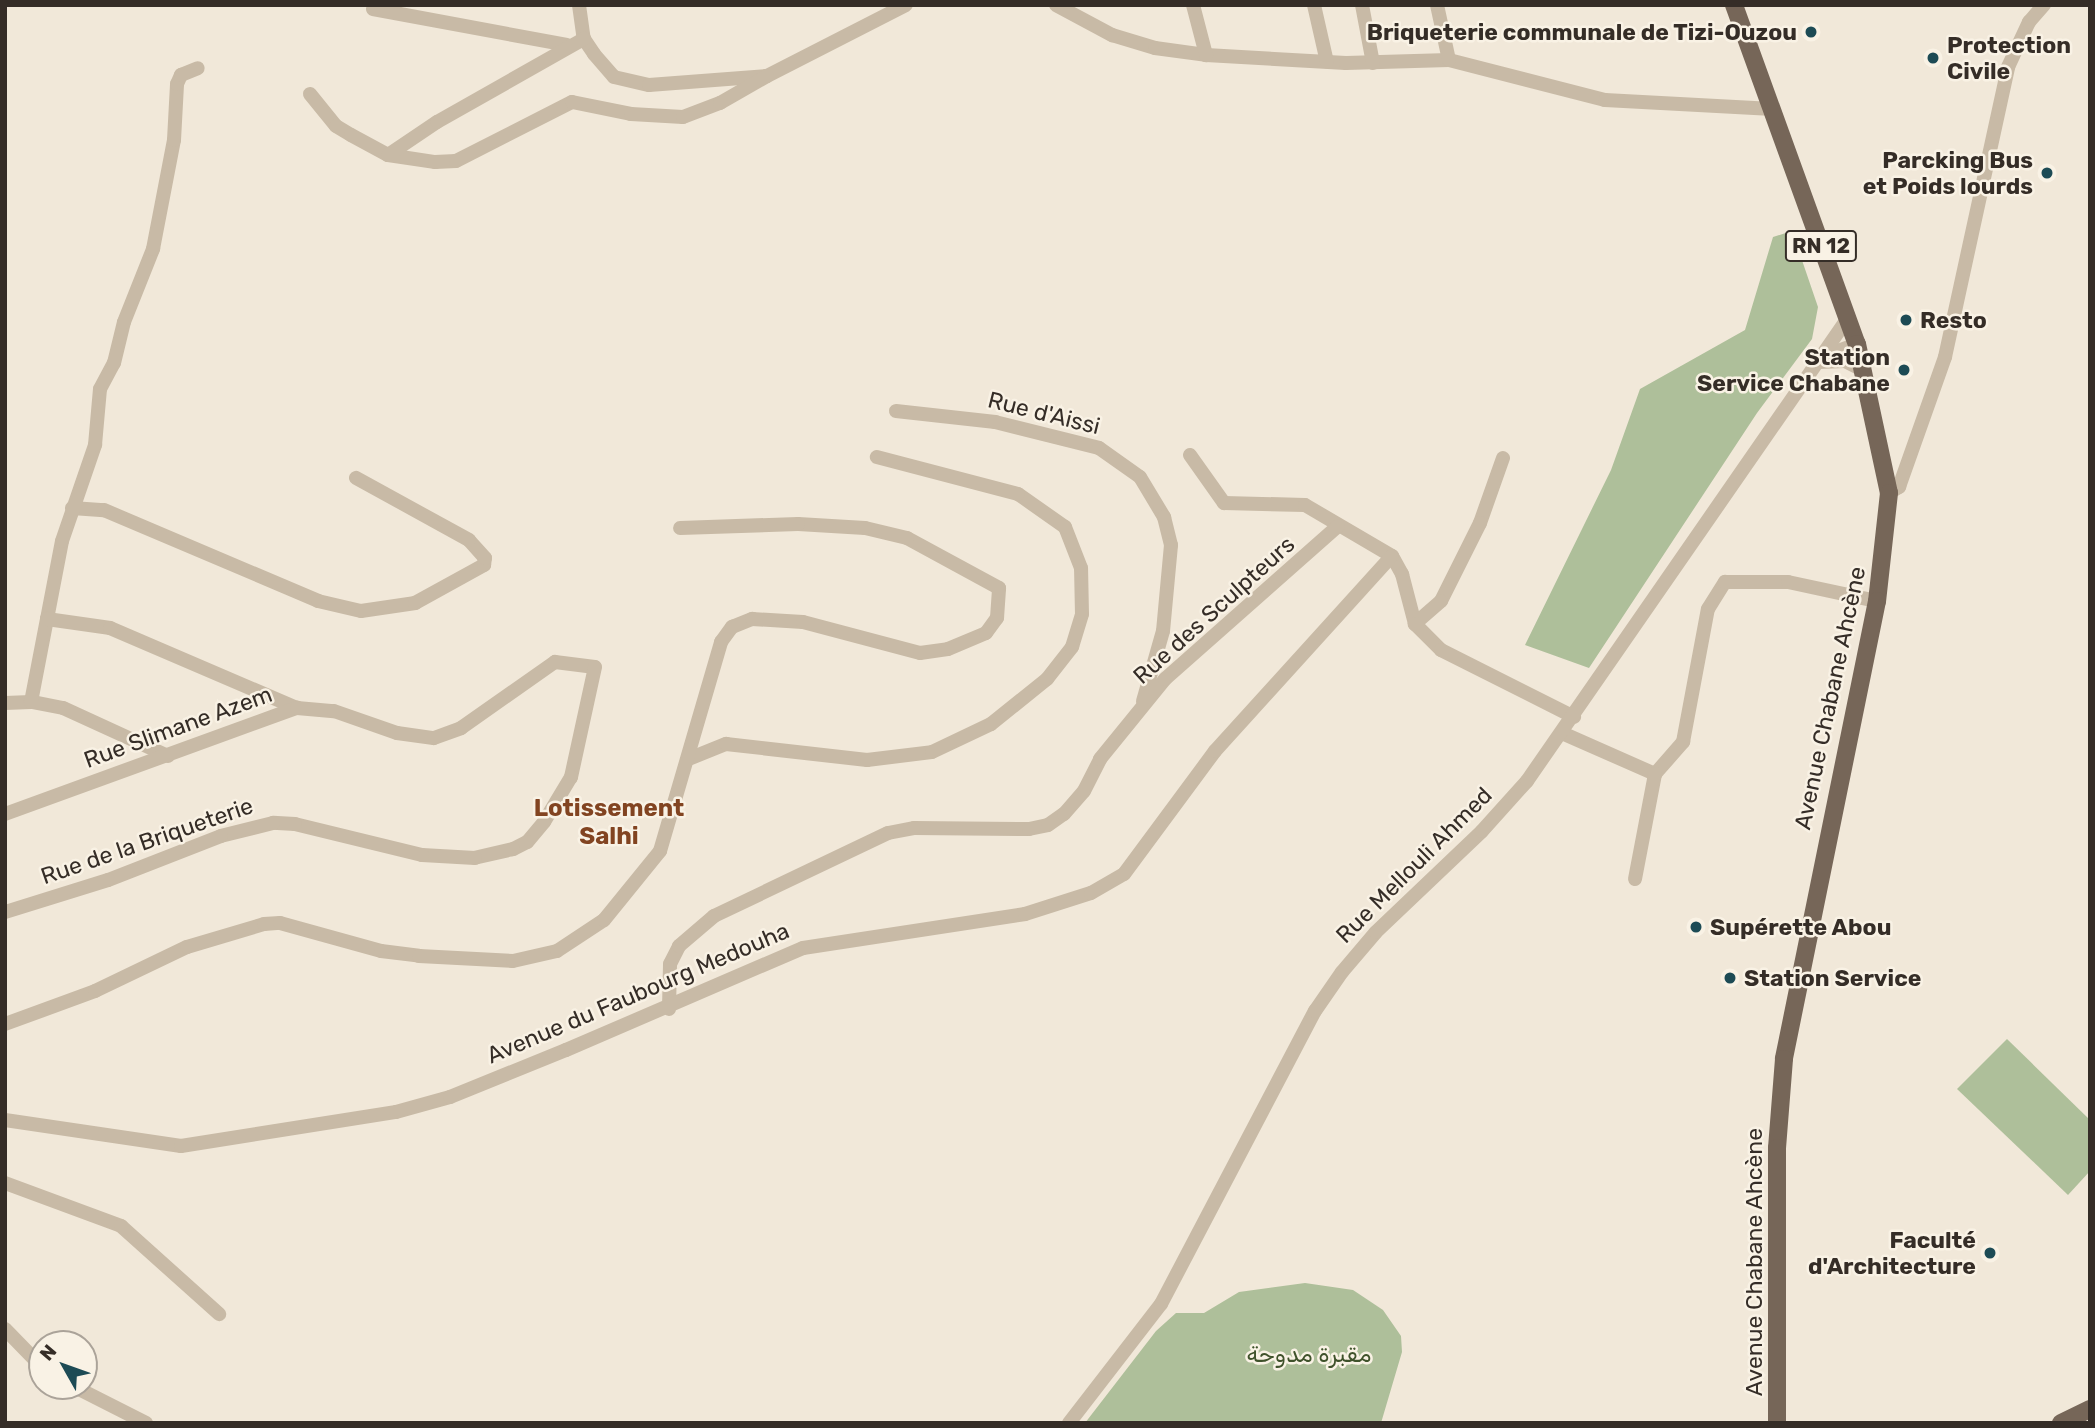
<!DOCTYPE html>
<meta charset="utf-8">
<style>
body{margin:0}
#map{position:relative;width:2095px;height:1428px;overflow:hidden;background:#f1e8d9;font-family:Rubik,Vazirmatn,sans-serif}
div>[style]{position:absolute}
.green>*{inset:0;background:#aebf9a}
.minor>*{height:14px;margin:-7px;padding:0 7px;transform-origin:7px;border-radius:7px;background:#c8baa6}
.major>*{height:18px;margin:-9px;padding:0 9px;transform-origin:9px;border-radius:9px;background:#766658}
.dots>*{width:19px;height:19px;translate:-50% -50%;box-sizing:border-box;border:4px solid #f9f2e5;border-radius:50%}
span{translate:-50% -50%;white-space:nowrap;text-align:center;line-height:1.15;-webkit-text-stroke:5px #f9f2e5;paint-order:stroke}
.shield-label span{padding:2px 5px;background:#f9f2e5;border:2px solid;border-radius:5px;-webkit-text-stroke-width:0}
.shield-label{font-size:21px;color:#352d27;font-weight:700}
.poi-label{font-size:23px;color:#352d27;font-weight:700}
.right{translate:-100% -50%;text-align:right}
.left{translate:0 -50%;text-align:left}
.street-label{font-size:23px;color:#352d27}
.park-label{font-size:23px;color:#3f522b}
.neighbourhood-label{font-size:24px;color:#824421;font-weight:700}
.frame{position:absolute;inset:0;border:7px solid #352d27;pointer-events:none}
.north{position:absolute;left:28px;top:1330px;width:70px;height:70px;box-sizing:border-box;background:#f9f2e5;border:2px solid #aba399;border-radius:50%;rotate:310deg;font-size:19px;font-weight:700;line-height:28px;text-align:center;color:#352d27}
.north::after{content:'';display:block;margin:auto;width:24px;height:32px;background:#1d4b55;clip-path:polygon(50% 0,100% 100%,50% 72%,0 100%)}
</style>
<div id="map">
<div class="green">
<i style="clip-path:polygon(1792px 231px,1818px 307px,1812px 339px,1757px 413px,1589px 668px,1525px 645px,1611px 470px,1640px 389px,1745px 330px,1773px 237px)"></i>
<i style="clip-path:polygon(2007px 1039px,2090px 1120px,2090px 1171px,2068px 1195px,1957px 1089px)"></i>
<i style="clip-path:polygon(1305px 1283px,1353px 1290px,1383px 1310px,1401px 1336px,1402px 1352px,1381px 1423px,1085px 1423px,1156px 1331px,1176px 1313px,1204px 1313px,1239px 1292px)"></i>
</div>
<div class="minor">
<i style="left:579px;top:5px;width:34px;rotate:82deg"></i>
<i style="left:584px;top:39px;width:18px;rotate:56deg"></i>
<i style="left:594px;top:54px;width:30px;rotate:49deg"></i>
<i style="left:614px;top:77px;width:36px;rotate:13deg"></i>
<i style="left:649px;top:85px;width:118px;rotate:-4.4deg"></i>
<i style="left:767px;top:76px;width:156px;rotate:-27.1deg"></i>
<i style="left:1056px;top:5px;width:64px;rotate:28.2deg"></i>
<i style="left:1112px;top:35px;width:45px;rotate:16.8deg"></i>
<i style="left:1155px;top:48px;width:51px;rotate:7.8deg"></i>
<i style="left:1206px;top:55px;width:140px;rotate:3.3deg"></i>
<i style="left:1346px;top:63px;width:103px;rotate:-1.7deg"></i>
<i style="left:1449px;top:60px;width:161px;rotate:14.4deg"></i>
<i style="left:1605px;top:100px;width:168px;rotate:3.1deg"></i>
<i style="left:1193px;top:5px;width:52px;rotate:75.4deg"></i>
<i style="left:1314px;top:5px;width:58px;rotate:77.2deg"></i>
<i style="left:1362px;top:5px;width:59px;rotate:79.3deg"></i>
<i style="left:1437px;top:5px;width:56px;rotate:77.7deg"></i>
<i style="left:373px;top:9px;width:197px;rotate:10.5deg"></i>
<i style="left:310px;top:94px;width:41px;rotate:50.9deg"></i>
<i style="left:336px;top:126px;width:17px;rotate:31deg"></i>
<i style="left:351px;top:135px;width:42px;rotate:28.4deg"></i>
<i style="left:388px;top:155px;width:48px;rotate:8.5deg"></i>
<i style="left:435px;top:162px;width:21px;rotate:-3deg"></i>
<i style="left:456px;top:161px;width:130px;rotate:-27deg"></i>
<i style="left:572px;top:102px;width:60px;rotate:11.5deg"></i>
<i style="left:631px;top:114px;width:52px;rotate:3.3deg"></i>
<i style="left:683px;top:117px;width:40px;rotate:-21deg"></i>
<i style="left:720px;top:103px;width:54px;rotate:-29.9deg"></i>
<i style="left:388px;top:155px;width:59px;rotate:-34deg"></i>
<i style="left:437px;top:122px;width:169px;rotate:-29.5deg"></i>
<i style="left:1824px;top:356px;width:35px;rotate:-20deg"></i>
<i style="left:1819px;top:362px;width:26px;rotate:-2deg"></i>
<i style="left:1845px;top:361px;width:20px;rotate:27deg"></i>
<i style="left:896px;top:411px;width:100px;rotate:6.3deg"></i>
<i style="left:995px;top:422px;width:107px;rotate:14deg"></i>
<i style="left:1099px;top:448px;width:50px;rotate:35.3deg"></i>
<i style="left:1140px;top:477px;width:47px;rotate:59deg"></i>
<i style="left:1164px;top:517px;width:29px;rotate:76deg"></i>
<i style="left:1171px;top:545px;width:86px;rotate:95.3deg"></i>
<i style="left:1163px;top:631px;width:73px;rotate:105.9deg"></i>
<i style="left:1190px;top:455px;width:59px;rotate:54.7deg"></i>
<i style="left:1224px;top:503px;width:81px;rotate:1.4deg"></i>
<i style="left:1305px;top:505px;width:101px;rotate:30.4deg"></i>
<i style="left:1392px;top:556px;width:21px;rotate:61deg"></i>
<i style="left:1402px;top:574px;width:52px;rotate:75.4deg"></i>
<i style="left:1503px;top:458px;width:69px;rotate:109.5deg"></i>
<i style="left:1480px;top:523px;width:87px;rotate:116.6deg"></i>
<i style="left:1441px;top:601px;width:35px;rotate:139deg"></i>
<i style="left:1415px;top:624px;width:37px;rotate:45deg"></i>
<i style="left:1441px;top:650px;width:149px;rotate:26.7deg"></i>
<i style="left:1889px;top:493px;width:12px;rotate:-31deg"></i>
<i style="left:1899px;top:487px;width:138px;rotate:-70.5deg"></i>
<i style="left:1945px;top:357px;width:297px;rotate:-77.7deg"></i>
<i style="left:2008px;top:67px;width:50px;rotate:-65deg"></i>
<i style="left:2029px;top:22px;width:23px;rotate:-49deg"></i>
<i style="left:72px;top:508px;width:32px;rotate:4deg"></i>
<i style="left:104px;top:510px;width:233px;rotate:23deg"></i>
<i style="left:318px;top:601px;width:44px;rotate:13.1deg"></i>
<i style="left:361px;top:611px;width:55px;rotate:-8.4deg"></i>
<i style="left:415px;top:603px;width:79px;rotate:-28.8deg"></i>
<i style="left:484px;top:565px;width:7px;rotate:-82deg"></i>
<i style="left:485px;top:558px;width:24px;rotate:-132deg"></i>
<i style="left:469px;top:540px;width:129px;rotate:-151.2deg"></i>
<i style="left:47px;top:619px;width:79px;rotate:-79.1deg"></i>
<i style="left:62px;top:541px;width:102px;rotate:-71deg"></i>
<i style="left:95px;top:445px;width:56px;rotate:-84.9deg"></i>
<i style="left:100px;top:389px;width:30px;rotate:-62deg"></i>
<i style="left:114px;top:363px;width:42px;rotate:-76.3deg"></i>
<i style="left:124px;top:322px;width:79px;rotate:-68.3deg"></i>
<i style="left:153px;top:249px;width:111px;rotate:-79.1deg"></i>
<i style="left:174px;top:140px;width:56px;rotate:-86.9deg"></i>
<i style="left:177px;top:84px;width:10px;rotate:-66deg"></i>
<i style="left:181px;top:75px;width:18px;rotate:-22deg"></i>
<i style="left:5px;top:703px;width:26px;rotate:-2deg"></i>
<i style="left:1562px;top:733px;width:102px;rotate:23.8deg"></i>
<i style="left:1655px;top:774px;width:43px;rotate:-48.8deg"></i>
<i style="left:1683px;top:742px;width:135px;rotate:-79.4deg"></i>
<i style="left:1708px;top:609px;width:32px;rotate:-58deg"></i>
<i style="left:1725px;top:582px;width:63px"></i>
<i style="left:1788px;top:582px;width:91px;rotate:12.1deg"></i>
<i style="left:168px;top:756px;width:115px;rotate:-155.4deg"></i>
<i style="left:63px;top:708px;width:33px;rotate:-169deg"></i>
<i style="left:31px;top:702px;width:85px;rotate:-79.1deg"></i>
<i style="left:47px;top:619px;width:64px;rotate:8.1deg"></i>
<i style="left:110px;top:628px;width:203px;rotate:23.2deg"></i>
<i style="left:691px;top:758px;width:38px;rotate:-22deg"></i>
<i style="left:726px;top:744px;width:142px;rotate:6.5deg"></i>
<i style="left:867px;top:760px;width:65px;rotate:-7deg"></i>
<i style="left:932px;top:752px;width:65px;rotate:-25.4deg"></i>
<i style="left:991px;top:724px;width:72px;rotate:-38.8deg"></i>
<i style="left:1047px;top:679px;width:41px;rotate:-52deg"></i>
<i style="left:1072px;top:647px;width:34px;rotate:-73deg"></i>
<i style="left:1082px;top:614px;width:46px;rotate:-91.2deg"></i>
<i style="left:1081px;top:568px;width:44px;rotate:-111.3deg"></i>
<i style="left:1065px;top:527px;width:57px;rotate:-144.9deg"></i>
<i style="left:1018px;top:494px;width:146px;rotate:-165.3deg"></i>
<i style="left:5px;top:814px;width:311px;rotate:-20deg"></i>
<i style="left:297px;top:708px;width:37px;rotate:5deg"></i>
<i style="left:334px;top:711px;width:67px;rotate:19.2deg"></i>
<i style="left:397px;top:733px;width:37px;rotate:8deg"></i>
<i style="left:434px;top:738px;width:29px;rotate:-20deg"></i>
<i style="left:461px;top:728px;width:115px;rotate:-35.1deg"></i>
<i style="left:555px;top:662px;width:40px;rotate:7.1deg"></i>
<i style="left:595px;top:667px;width:113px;rotate:102.3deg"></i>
<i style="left:571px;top:777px;width:52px;rotate:121deg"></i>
<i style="left:544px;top:822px;width:26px;rotate:130deg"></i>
<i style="left:527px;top:842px;width:16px;rotate:153deg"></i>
<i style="left:513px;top:849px;width:39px;rotate:167deg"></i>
<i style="left:475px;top:858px;width:53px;rotate:-176.8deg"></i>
<i style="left:422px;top:855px;width:131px;rotate:-166.3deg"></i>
<i style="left:295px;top:824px;width:22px;rotate:-177deg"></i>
<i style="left:273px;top:823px;width:54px;rotate:166deg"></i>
<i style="left:221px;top:836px;width:121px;rotate:158.7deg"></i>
<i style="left:108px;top:880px;width:108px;rotate:162.7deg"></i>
<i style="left:1635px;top:879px;width:107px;rotate:-79.2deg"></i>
<i style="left:669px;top:1009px;width:45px;rotate:-88.7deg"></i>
<i style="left:670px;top:964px;width:20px;rotate:-63deg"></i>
<i style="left:679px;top:946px;width:46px;rotate:-40.6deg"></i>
<i style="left:714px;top:916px;width:193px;rotate:-25.5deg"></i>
<i style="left:888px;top:833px;width:26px;rotate:-11deg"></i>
<i style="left:914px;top:828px;width:115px;rotate:0.5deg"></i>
<i style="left:1029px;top:829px;width:19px;rotate:-12deg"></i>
<i style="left:1048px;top:825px;width:19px;rotate:-35deg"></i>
<i style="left:1064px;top:814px;width:30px;rotate:-49deg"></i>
<i style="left:1084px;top:791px;width:36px;rotate:-63deg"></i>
<i style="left:1100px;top:759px;width:103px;rotate:-50.9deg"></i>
<i style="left:1165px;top:679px;width:231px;rotate:-41.5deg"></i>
<i style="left:5px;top:1024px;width:96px;rotate:-20.1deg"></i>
<i style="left:95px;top:991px;width:102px;rotate:-25.6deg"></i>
<i style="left:187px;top:947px;width:80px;rotate:-16.6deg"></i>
<i style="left:264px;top:924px;width:16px;rotate:-4deg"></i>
<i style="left:280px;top:923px;width:105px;rotate:15.5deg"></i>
<i style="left:381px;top:951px;width:38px;rotate:7deg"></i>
<i style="left:419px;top:956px;width:94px;rotate:3deg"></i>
<i style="left:513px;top:961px;width:45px;rotate:-12.8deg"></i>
<i style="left:557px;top:951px;width:56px;rotate:-33.4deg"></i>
<i style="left:604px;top:920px;width:89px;rotate:-50.9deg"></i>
<i style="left:660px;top:851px;width:218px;rotate:-73.7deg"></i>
<i style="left:721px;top:642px;width:19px;rotate:-54deg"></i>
<i style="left:732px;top:627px;width:22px;rotate:-22deg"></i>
<i style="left:752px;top:619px;width:51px;rotate:3.4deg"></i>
<i style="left:803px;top:622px;width:121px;rotate:14.8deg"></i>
<i style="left:920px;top:653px;width:28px;rotate:-8deg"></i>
<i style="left:948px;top:649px;width:41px;rotate:-22.8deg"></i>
<i style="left:986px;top:633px;width:19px;rotate:-54deg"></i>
<i style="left:997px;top:618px;width:30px;rotate:-86deg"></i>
<i style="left:999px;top:588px;width:105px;rotate:-151.5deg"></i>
<i style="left:907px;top:538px;width:43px;rotate:-166.6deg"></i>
<i style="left:865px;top:528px;width:67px;rotate:-176.6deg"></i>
<i style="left:798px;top:524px;width:118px;rotate:178.1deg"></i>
<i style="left:5px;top:1120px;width:178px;rotate:8.4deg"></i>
<i style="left:181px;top:1146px;width:218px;rotate:-9deg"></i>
<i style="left:396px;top:1112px;width:56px;rotate:-15.5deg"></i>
<i style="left:450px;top:1097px;width:125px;rotate:-22.1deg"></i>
<i style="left:566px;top:1050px;width:258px;rotate:-23.3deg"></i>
<i style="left:803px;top:948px;width:225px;rotate:-8.7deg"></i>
<i style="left:1025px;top:914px;width:69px;rotate:-17.7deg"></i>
<i style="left:1091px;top:893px;width:38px;rotate:-30deg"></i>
<i style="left:1124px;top:874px;width:153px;rotate:-53.5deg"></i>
<i style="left:1215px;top:751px;width:263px;rotate:-47.8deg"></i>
<i style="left:5px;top:1183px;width:124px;rotate:20.3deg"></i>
<i style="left:121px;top:1226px;width:132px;rotate:41.9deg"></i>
<i style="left:5px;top:1329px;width:53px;rotate:45.8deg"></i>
<i style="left:73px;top:1386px;width:82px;rotate:26.9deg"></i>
<i style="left:1069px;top:1423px;width:150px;rotate:-52.3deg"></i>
<i style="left:1161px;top:1304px;width:331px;rotate:-62.3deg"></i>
<i style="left:1315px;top:1011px;width:47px;rotate:-55.3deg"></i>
<i style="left:1342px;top:972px;width:52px;rotate:-49.6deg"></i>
<i style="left:1376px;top:932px;width:146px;rotate:-43.6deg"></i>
<i style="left:1482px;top:831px;width:67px;rotate:-48deg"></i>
<i style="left:1527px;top:781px;width:563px;rotate:-55.27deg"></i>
</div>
<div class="major">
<i style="left:1734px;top:5px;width:361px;rotate:70.1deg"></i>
<i style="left:1857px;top:344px;width:152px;rotate:77.9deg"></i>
<i style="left:1889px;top:493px;width:109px;rotate:96.3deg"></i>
<i style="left:1877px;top:601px;width:467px;rotate:101.5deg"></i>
<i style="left:1784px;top:1059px;width:89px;rotate:94.5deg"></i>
<i style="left:1777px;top:1148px;width:275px;rotate:90deg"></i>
<i style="left:2061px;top:1423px;width:32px;rotate:-26deg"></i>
</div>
<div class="dots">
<i style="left:1811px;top:32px;background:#1d4b55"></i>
<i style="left:1933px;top:58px;background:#1d4b55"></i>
<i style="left:2047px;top:173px;background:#1d4b55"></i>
<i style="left:1906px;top:320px;background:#1d4b55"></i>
<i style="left:1904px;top:370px;background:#1d4b55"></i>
<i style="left:1696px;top:927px;background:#1d4b55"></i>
<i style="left:1730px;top:978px;background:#1d4b55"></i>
<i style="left:1990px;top:1253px;background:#1d4b55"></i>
</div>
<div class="shield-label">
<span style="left:1821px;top:246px">RN 12</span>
</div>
<div class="poi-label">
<span class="right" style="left:1797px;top:32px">Briqueterie communale de Tizi-Ouzou</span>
<span class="left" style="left:1947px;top:58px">Protection<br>Civile</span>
<span class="right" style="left:2033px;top:173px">Parcking Bus<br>et Poids lourds</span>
<span class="left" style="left:1920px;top:320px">Resto</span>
<span class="right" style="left:1890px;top:370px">Station<br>Service Chabane</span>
<span class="left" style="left:1710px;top:927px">Supérette Abou</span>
<span class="left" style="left:1744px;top:978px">Station Service</span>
<span class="right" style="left:1976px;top:1253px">Faculté<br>d'Architecture</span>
</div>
<div class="street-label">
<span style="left:1044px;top:413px;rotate:14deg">Rue d'Aissi</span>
<span style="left:1214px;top:610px;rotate:-42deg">Rue des Sculpteurs</span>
<span style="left:1830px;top:698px;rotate:-78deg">Avenue Chabane Ahcène</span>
<span style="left:178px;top:727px;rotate:-20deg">Rue Slimane Azem</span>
<span style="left:147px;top:841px;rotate:-19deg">Rue de la Briqueterie</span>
<span style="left:1414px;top:865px;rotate:-45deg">Rue Mellouli Ahmed</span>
<span style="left:638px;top:993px;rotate:-23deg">Avenue du Faubourg Medouha</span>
<span style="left:1754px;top:1262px;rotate:-90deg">Avenue Chabane Ahcène</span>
</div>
<div class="park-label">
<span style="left:1309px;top:1354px">مقبرة مدوحة</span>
</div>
<div class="neighbourhood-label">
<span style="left:609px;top:823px">Lotissement<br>Salhi</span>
</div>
<div class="frame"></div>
<div class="north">N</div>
</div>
